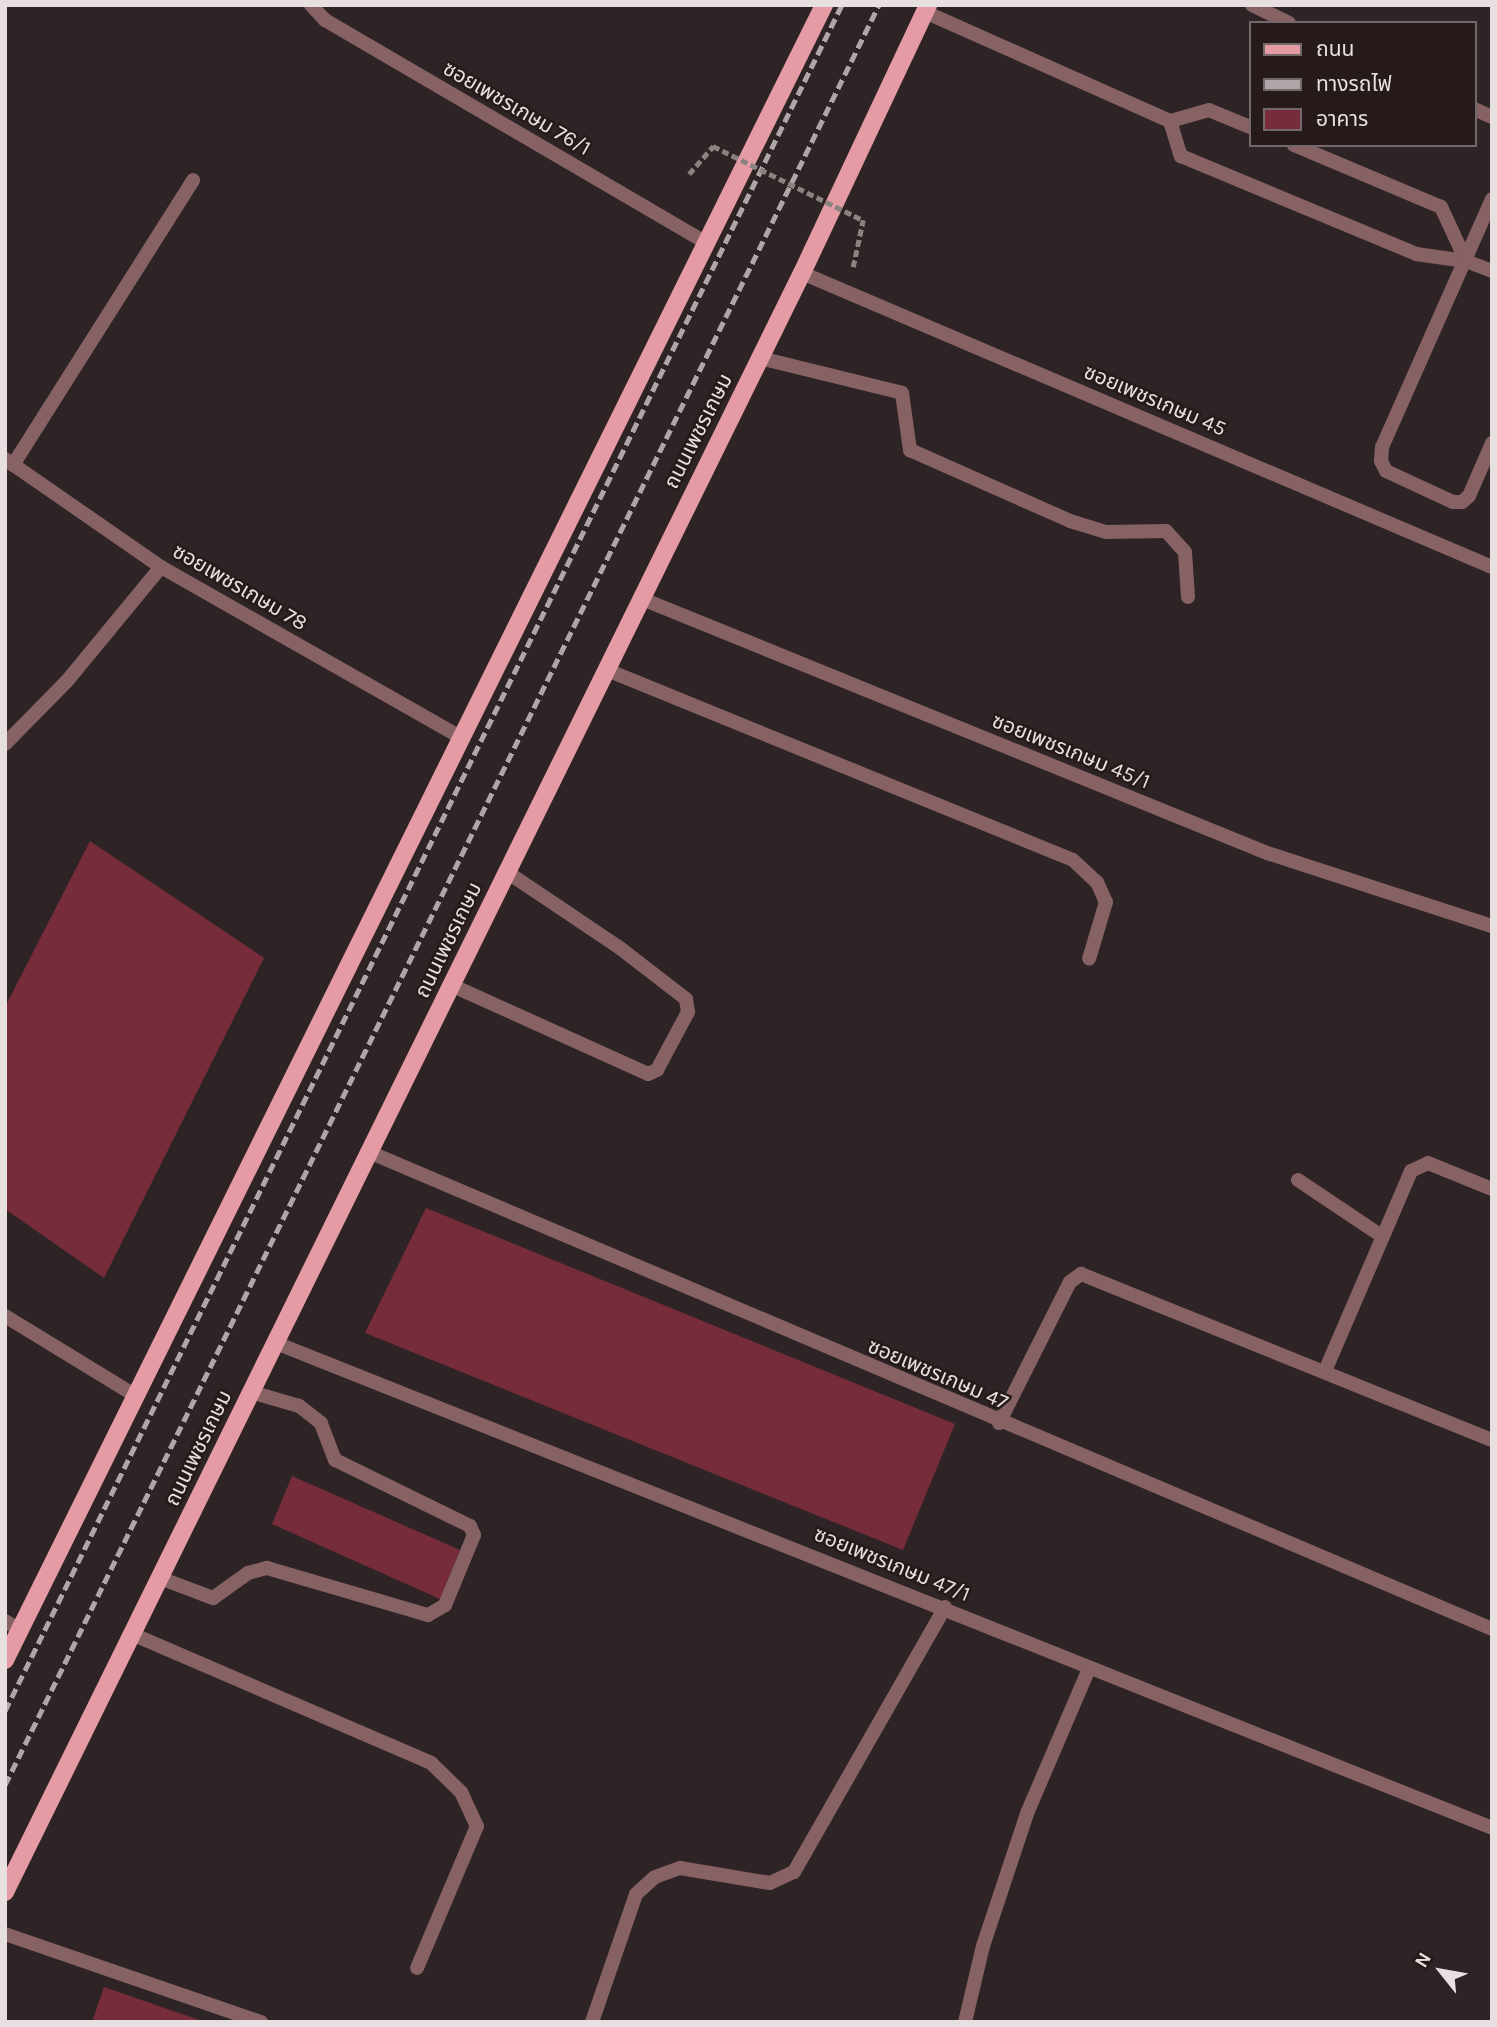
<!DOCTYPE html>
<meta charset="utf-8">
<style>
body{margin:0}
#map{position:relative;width:1497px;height:2027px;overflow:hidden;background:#2f2425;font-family:Karla,"Noto Sans Thai",sans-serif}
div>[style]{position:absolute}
.building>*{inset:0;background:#762c3a}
.path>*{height:4.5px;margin-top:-2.25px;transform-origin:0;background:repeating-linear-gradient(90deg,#8b8282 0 7px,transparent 0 10.5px)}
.service>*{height:14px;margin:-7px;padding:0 7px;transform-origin:7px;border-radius:7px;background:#866265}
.minor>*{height:14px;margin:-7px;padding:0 7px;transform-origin:7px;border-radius:7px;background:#866265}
.primary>*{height:18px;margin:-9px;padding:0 9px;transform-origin:9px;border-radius:9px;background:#e59ba4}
.rail>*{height:5px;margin-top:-2.5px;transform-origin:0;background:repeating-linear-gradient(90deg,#afa6a7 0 10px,transparent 0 15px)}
.path-bridge>*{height:4.5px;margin-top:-2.25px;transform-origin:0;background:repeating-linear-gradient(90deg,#8b8282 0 7px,transparent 0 10.5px)}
span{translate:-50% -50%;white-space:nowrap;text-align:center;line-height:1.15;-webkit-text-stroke:5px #261a1b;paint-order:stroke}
.street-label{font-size:21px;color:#e8e0e0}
.frame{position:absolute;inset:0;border:7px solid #e8e0e0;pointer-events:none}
.legend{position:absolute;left:1249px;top:21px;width:228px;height:126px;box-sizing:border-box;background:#261a1b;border:2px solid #74696a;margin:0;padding:9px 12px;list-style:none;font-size:21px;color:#e8e0e0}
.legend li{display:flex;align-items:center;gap:14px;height:35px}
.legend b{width:35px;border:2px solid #74696a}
.north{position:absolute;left:1406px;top:1936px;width:70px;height:70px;-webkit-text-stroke:5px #261a1b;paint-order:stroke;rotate:301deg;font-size:19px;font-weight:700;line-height:28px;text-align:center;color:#e8e0e0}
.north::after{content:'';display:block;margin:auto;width:24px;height:32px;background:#e8e0e0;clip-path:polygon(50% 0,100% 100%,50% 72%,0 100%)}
</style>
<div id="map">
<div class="building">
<i style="clip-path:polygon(90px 841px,264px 958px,104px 1278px,5px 1209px,5px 1007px)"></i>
<i style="clip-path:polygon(426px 1208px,955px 1424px,903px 1550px,365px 1333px)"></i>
<i style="clip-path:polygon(292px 1476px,460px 1550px,440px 1599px,272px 1524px)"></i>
<i style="clip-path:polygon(104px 1987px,202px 2021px,202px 2022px,92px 2022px)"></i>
</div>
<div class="path">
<i style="left:689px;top:174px;width:37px;rotate:-49deg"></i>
<i style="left:853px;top:267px;width:48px;rotate:-78deg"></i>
</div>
<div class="service">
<i style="left:925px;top:12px;width:268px;rotate:24deg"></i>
<i style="left:1250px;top:127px;width:44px;rotate:-157.5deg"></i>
<i style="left:1209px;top:110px;width:41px;rotate:164.2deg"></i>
<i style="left:1170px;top:121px;width:37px;rotate:73deg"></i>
<i style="left:1181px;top:156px;width:255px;rotate:22.6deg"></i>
<i style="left:1416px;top:254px;width:50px;rotate:8deg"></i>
<i style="left:1466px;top:261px;width:60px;rotate:-114.8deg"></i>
<i style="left:1441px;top:207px;width:160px;rotate:-157.1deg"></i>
<i style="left:1492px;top:199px;width:271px;rotate:113.9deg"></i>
<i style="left:1382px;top:447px;width:14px;rotate:94deg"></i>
<i style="left:1381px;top:461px;width:11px;rotate:63deg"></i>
<i style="left:1386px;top:471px;width:74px;rotate:24.8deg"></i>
<i style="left:1453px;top:502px;width:9px"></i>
<i style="left:1462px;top:502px;width:9px;rotate:-41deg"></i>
<i style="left:1469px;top:496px;width:58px;rotate:-66.5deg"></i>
<i style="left:1466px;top:261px;width:28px;rotate:21deg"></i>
<i style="left:760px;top:358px;width:146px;rotate:13.8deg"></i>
<i style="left:902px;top:393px;width:58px;rotate:82deg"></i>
<i style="left:910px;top:450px;width:175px;rotate:23.9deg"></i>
<i style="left:1070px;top:521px;width:38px;rotate:17deg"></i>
<i style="left:1106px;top:532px;width:60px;rotate:-1deg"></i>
<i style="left:1166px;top:531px;width:28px;rotate:48deg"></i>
<i style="left:1185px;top:552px;width:45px;rotate:86.2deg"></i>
<i style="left:451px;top:985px;width:216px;rotate:24.3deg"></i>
<i style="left:648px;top:1074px;width:10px;rotate:-24deg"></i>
<i style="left:657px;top:1070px;width:66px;rotate:-61.9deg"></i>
<i style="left:688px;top:1012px;width:13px;rotate:-99deg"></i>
<i style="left:686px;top:999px;width:83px;rotate:-142.3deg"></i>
<i style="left:620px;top:948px;width:136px;rotate:-146.1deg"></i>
<i style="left:160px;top:1578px;width:57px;rotate:20.7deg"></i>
<i style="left:213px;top:1598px;width:43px;rotate:-35.5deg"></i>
<i style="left:248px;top:1573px;width:20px;rotate:-15deg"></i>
<i style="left:267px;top:1568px;width:168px;rotate:16.3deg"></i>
<i style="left:428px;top:1615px;width:20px;rotate:-30deg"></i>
<i style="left:445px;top:1605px;width:76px;rotate:-67.5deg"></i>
<i style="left:474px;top:1535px;width:10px;rotate:-114deg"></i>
<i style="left:470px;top:1526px;width:150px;rotate:-153.9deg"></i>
<i style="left:335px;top:1460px;width:40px;rotate:-111deg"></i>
<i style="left:321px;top:1423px;width:28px;rotate:-142deg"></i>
<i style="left:299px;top:1406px;width:50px;rotate:-163.7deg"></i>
<i style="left:5px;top:1621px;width:17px;rotate:31deg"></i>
<i style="left:132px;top:1634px;width:326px;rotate:23.3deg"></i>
<i style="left:431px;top:1763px;width:42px;rotate:44deg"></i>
<i style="left:461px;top:1792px;width:38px;rotate:65deg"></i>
<i style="left:477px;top:1826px;width:154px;rotate:112.9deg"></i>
</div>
<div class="minor">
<i style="left:311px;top:5px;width:21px;rotate:47deg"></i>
<i style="left:325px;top:20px;width:440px;rotate:30.3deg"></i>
<i style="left:1252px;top:5px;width:41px;rotate:25.9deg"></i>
<i style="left:1474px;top:109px;width:20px;rotate:24deg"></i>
<i style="left:802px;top:273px;width:750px;rotate:23.08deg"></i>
<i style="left:5px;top:459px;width:190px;rotate:34.7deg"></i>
<i style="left:161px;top:567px;width:346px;rotate:29.6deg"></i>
<i style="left:13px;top:465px;width:337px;rotate:-57.7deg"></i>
<i style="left:640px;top:598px;width:677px;rotate:22.13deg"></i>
<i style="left:1267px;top:853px;width:237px;rotate:18deg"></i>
<i style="left:607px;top:670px;width:503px;rotate:22.18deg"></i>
<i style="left:1073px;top:860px;width:33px;rotate:43deg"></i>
<i style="left:1097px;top:882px;width:22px;rotate:66deg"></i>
<i style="left:1106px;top:902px;width:59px;rotate:106.6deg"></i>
<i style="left:5px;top:744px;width:88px;rotate:-45.5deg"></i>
<i style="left:67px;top:681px;width:148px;rotate:-50.5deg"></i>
<i style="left:369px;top:1152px;width:1220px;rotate:23.01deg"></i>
<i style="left:1298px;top:1180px;width:102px;rotate:33.8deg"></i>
<i style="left:5px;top:1316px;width:153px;rotate:31.4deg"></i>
<i style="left:276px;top:1343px;width:1309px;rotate:21.74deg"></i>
<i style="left:1325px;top:1371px;width:218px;rotate:-66.7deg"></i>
<i style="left:1411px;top:1171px;width:19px;rotate:-25deg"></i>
<i style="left:1428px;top:1163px;width:69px;rotate:22.1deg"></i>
<i style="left:999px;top:1423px;width:158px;rotate:-63.3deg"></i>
<i style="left:1070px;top:1282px;width:14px;rotate:-36deg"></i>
<i style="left:1081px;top:1274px;width:443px;rotate:22deg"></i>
<i style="left:5px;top:1934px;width:271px;rotate:19deg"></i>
<i style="left:592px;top:2022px;width:135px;rotate:-71deg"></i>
<i style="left:636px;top:1894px;width:25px;rotate:-42deg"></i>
<i style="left:655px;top:1877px;width:27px;rotate:-20deg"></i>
<i style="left:680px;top:1868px;width:91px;rotate:9.5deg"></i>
<i style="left:770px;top:1883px;width:26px;rotate:-25deg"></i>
<i style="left:794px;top:1872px;width:305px;rotate:-60.3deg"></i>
<i style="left:965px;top:2022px;width:78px;rotate:-76.7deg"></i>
<i style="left:983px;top:1946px;width:142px;rotate:-71.6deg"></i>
<i style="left:1028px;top:1811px;width:155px;rotate:-66.8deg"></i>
</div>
<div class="primary">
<i style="left:5px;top:1660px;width:1847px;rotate:-63.67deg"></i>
<i style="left:5px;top:1892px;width:1805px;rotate:-63.79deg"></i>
<i style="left:802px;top:273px;width:296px;rotate:-64.8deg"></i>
</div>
<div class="rail">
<i style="left:5px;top:1711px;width:1900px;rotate:-63.87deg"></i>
<i style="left:5px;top:1785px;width:1983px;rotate:-63.85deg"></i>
</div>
<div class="path-bridge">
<i style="left:713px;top:146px;width:167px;rotate:26.3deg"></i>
</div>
<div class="street-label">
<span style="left:517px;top:108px;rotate:30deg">ซอยเพชรเกษม 76/1</span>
<span style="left:1155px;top:400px;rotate:23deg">ซอยเพชรเกษม 45</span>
<span style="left:698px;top:431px;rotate:-63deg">ถนนเพชรเกษม</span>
<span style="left:240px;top:587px;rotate:30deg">ซอยเพชรเกษม 78</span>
<span style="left:1071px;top:751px;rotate:22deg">ซอยเพชรเกษม 45/1</span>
<span style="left:448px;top:940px;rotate:-64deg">ถนนเพชรเกษม</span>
<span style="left:938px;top:1374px;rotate:23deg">ซอยเพชรเกษม 47</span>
<span style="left:198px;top:1448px;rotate:-64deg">ถนนเพชรเกษม</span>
<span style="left:892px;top:1564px;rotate:22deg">ซอยเพชรเกษม 47/1</span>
</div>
<div class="frame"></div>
<ul class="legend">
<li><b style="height:9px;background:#e59ba4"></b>ถนน</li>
<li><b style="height:9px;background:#afa6a7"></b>ทางรถไฟ</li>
<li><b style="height:19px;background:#762c3a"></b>อาคาร</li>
</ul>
<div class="north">N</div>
</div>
